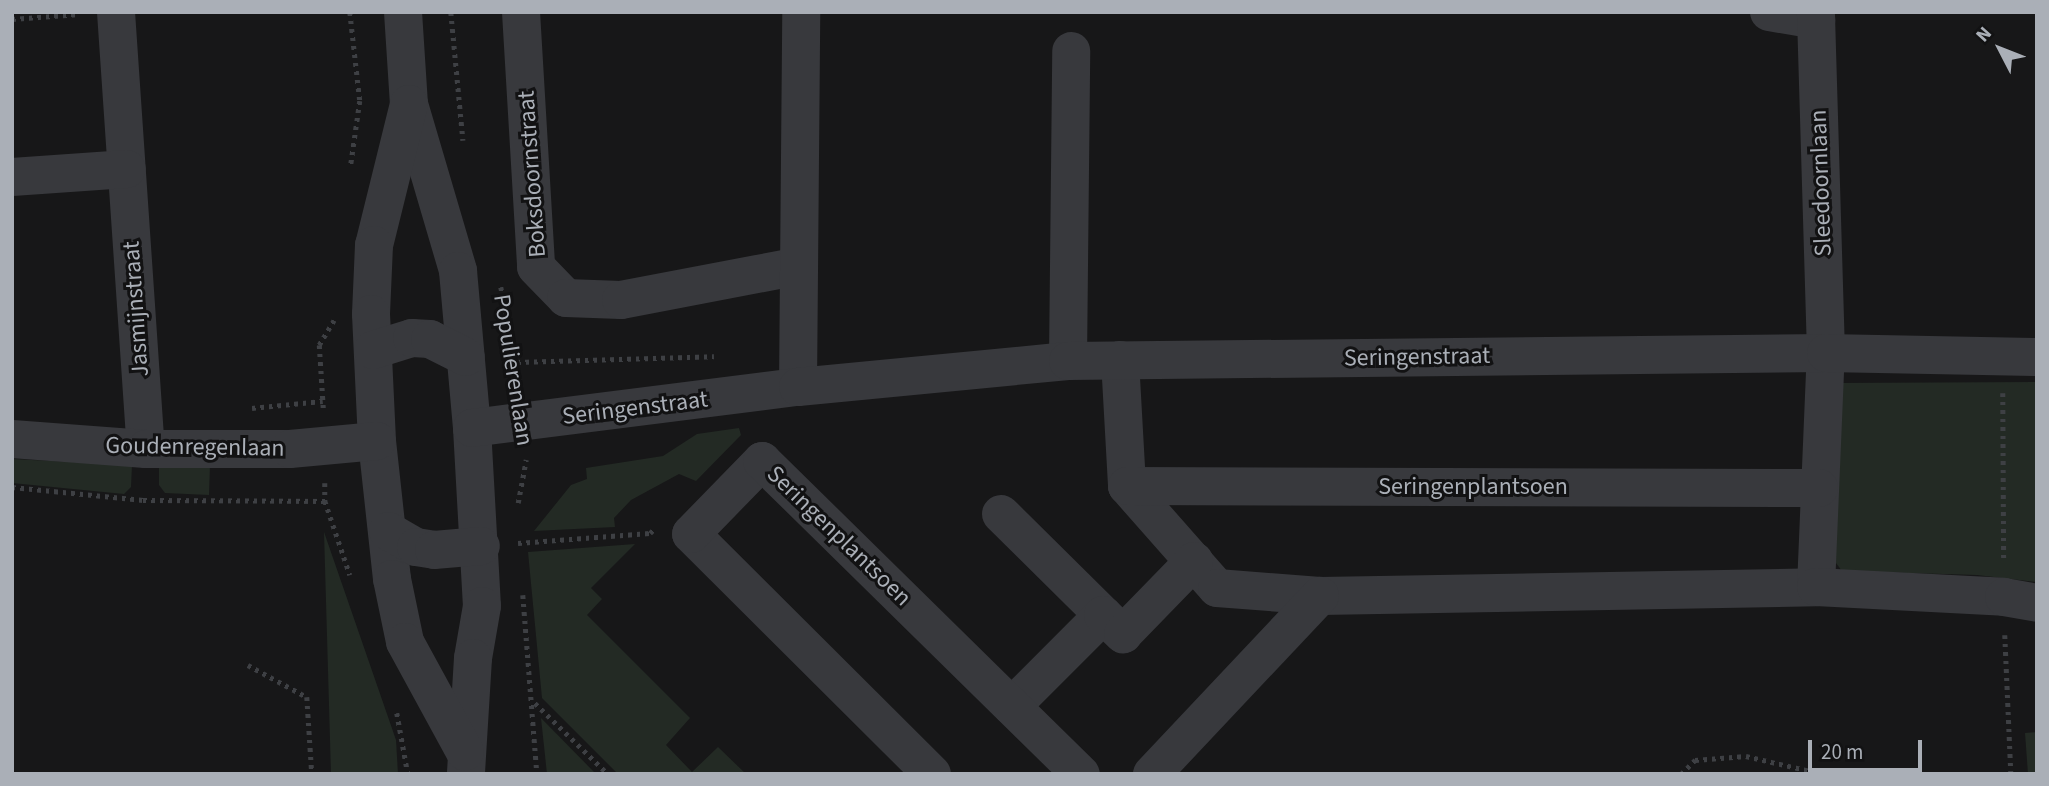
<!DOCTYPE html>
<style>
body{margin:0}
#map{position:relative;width:2049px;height:786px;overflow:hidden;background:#171718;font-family:"Source Sans 3",sans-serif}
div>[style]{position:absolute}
.green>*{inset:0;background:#232a24}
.path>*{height:4.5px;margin-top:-2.25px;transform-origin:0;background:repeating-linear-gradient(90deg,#3e4044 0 3.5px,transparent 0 8.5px)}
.minor>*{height:38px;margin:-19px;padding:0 19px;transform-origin:19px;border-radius:19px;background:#38393d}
span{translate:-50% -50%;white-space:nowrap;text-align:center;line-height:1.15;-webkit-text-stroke:6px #121213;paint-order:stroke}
.street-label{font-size:24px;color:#aaafb7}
.frame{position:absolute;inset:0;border:14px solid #aaafb7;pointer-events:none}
.north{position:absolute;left:1965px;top:14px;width:70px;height:70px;-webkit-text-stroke:5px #121213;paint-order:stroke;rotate:312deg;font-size:19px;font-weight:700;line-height:28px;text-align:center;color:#aaafb7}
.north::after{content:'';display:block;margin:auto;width:24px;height:32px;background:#aaafb7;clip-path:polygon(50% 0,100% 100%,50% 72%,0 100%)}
.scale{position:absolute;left:1808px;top:740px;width:114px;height:32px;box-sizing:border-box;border:4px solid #aaafb7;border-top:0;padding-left:9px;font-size:21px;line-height:24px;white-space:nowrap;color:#aaafb7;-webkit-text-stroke:5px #121213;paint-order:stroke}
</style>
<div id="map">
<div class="green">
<i style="clip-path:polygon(2037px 382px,2037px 582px,1977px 575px,1842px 571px,1833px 559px,1836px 383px)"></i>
<i style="clip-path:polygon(739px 428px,741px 435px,696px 481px,679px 474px,631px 500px,614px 518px,615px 527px,534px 531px,571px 485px,587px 479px,586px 468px,663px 456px,697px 434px)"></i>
<i style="clip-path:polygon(12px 459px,132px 465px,131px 487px,124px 494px,12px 483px)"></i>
<i style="clip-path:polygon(159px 465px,210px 465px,209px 495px,165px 493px,159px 485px)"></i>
<i style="clip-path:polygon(324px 532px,396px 740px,398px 774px,331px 774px)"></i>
<i style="clip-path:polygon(635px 544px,591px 588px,602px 599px,587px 615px,690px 718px,666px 745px,692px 772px,718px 747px,746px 774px,618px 774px,542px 698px,528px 552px)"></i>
<i style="clip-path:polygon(541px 718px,596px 774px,547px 774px)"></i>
<i style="clip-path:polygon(2037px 732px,2037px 774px,2028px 774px,2025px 733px)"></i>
</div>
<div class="path">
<i style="left:350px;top:12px;width:90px;rotate:83.6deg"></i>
<i style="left:360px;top:101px;width:64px;rotate:98.1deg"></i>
<i style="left:451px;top:12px;width:129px;rotate:84.6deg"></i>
<i style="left:12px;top:19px;width:68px;rotate:-4.2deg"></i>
<i style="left:501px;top:287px;width:100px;rotate:79deg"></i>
<i style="left:517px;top:362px;width:197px;rotate:-1.7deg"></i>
<i style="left:2003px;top:393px;width:167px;rotate:89.7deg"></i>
<i style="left:252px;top:408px;width:71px;rotate:-5.6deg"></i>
<i style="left:323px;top:408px;width:63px;rotate:-93.6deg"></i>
<i style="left:319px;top:345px;width:29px;rotate:-59deg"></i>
<i style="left:325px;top:483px;width:18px;rotate:90deg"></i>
<i style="left:325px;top:501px;width:78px;rotate:71.3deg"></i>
<i style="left:12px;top:487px;width:132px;rotate:5.7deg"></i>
<i style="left:143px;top:500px;width:182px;rotate:0.3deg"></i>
<i style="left:518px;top:503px;width:44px;rotate:-79.5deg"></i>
<i style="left:518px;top:543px;width:132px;rotate:-4.3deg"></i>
<i style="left:650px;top:533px;width:6px;rotate:-45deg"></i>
<i style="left:523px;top:595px;width:180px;rotate:85.5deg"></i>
<i style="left:2005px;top:635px;width:139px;rotate:87.5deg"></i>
<i style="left:248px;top:665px;width:67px;rotate:28.5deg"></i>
<i style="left:307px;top:697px;width:77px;rotate:86.3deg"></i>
<i style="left:535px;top:703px;width:102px;rotate:44.2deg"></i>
<i style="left:397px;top:713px;width:62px;rotate:79.8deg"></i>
<i style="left:1681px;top:774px;width:20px;rotate:-45deg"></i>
<i style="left:1695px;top:760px;width:51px;rotate:-4.5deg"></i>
<i style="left:1746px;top:756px;width:79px;rotate:13.2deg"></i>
</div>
<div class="minor">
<i style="left:116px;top:12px;width:438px;rotate:86.1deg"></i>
<i style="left:403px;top:12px;width:92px;rotate:86.3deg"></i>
<i style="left:409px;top:104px;width:174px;rotate:73.6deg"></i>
<i style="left:458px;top:271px;width:158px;rotate:84.9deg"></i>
<i style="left:472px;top:428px;width:178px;rotate:86.8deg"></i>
<i style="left:482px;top:606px;width:53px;rotate:99.8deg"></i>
<i style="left:473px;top:658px;width:116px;rotate:93.5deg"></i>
<i style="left:521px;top:12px;width:255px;rotate:86.6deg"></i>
<i style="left:536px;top:267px;width:43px;rotate:45.9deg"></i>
<i style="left:566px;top:298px;width:55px;rotate:2.1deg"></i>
<i style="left:621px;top:300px;width:181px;rotate:-10.8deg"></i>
<i style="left:1769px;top:12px;width:48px;rotate:9.7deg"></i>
<i style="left:409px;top:104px;width:145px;rotate:103.9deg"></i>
<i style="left:374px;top:245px;width:69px;rotate:92.5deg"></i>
<i style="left:371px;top:314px;width:127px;rotate:87.3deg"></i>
<i style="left:377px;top:441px;width:139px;rotate:83.8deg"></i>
<i style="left:392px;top:579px;width:64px;rotate:78.3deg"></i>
<i style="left:405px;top:642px;width:125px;rotate:61.4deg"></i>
<i style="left:12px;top:177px;width:115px;rotate:-4deg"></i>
<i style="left:373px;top:350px;width:41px;rotate:-17.1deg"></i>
<i style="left:412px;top:338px;width:18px;rotate:3deg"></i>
<i style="left:430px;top:339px;width:40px;rotate:26.6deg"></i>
<i style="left:1120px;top:360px;width:126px;rotate:86.8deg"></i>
<i style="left:1127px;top:486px;width:136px;rotate:48.6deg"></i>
<i style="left:1217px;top:588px;width:103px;rotate:4.4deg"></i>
<i style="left:1320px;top:596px;width:496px;rotate:-1deg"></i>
<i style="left:1816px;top:587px;width:234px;rotate:-87.6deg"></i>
<i style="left:1826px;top:353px;width:341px;rotate:-91.7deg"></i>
<i style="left:1068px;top:361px;width:310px;rotate:-89.4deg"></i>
<i style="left:798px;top:387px;width:375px;rotate:-89.5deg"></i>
<i style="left:472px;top:428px;width:329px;rotate:-7.2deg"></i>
<i style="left:798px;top:387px;width:271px;rotate:-5.5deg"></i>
<i style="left:1068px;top:361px;width:758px;rotate:-0.6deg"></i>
<i style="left:1826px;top:353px;width:211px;rotate:1.1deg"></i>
<i style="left:12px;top:439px;width:134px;rotate:4.3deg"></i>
<i style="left:146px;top:449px;width:144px"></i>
<i style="left:290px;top:449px;width:87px;rotate:-5.3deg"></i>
<i style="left:1127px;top:486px;width:692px;rotate:0.17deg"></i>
<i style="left:1001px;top:514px;width:144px;rotate:44.7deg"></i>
<i style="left:1103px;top:615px;width:129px;rotate:135deg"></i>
<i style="left:388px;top:531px;width:32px;rotate:30deg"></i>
<i style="left:416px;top:547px;width:18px;rotate:9deg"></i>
<i style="left:434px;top:550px;width:47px;rotate:-4.9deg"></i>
<i style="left:1816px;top:587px;width:188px;rotate:3deg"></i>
<i style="left:2004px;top:597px;width:34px;rotate:10deg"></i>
<i style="left:1103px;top:615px;width:28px;rotate:44deg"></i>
<i style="left:1123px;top:634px;width:102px;rotate:-45.8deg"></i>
<i style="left:932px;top:774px;width:340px;rotate:-135.1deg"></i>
<i style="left:691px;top:534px;width:102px;rotate:-45.8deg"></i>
<i style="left:762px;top:461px;width:447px;rotate:44.5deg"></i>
<i style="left:1152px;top:774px;width:245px;rotate:-46.7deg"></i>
</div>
<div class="street-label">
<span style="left:532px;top:174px;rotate:-94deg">Boksdoornstraat</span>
<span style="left:1821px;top:183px;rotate:-92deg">Sleedoornlaan</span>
<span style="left:136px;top:309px;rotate:-94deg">Jasmijnstraat</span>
<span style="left:1417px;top:357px;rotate:-1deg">Seringenstraat</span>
<span style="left:513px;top:370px;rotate:81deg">Populierenlaan</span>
<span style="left:635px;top:408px;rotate:-7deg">Seringenstraat</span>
<span style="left:195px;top:447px;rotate:1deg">Goudenregenlaan</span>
<span style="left:1473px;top:487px">Seringenplantsoen</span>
<span style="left:839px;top:536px;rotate:44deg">Seringenplantsoen</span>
</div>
<div class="frame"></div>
<div class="north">N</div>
<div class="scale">20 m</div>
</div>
